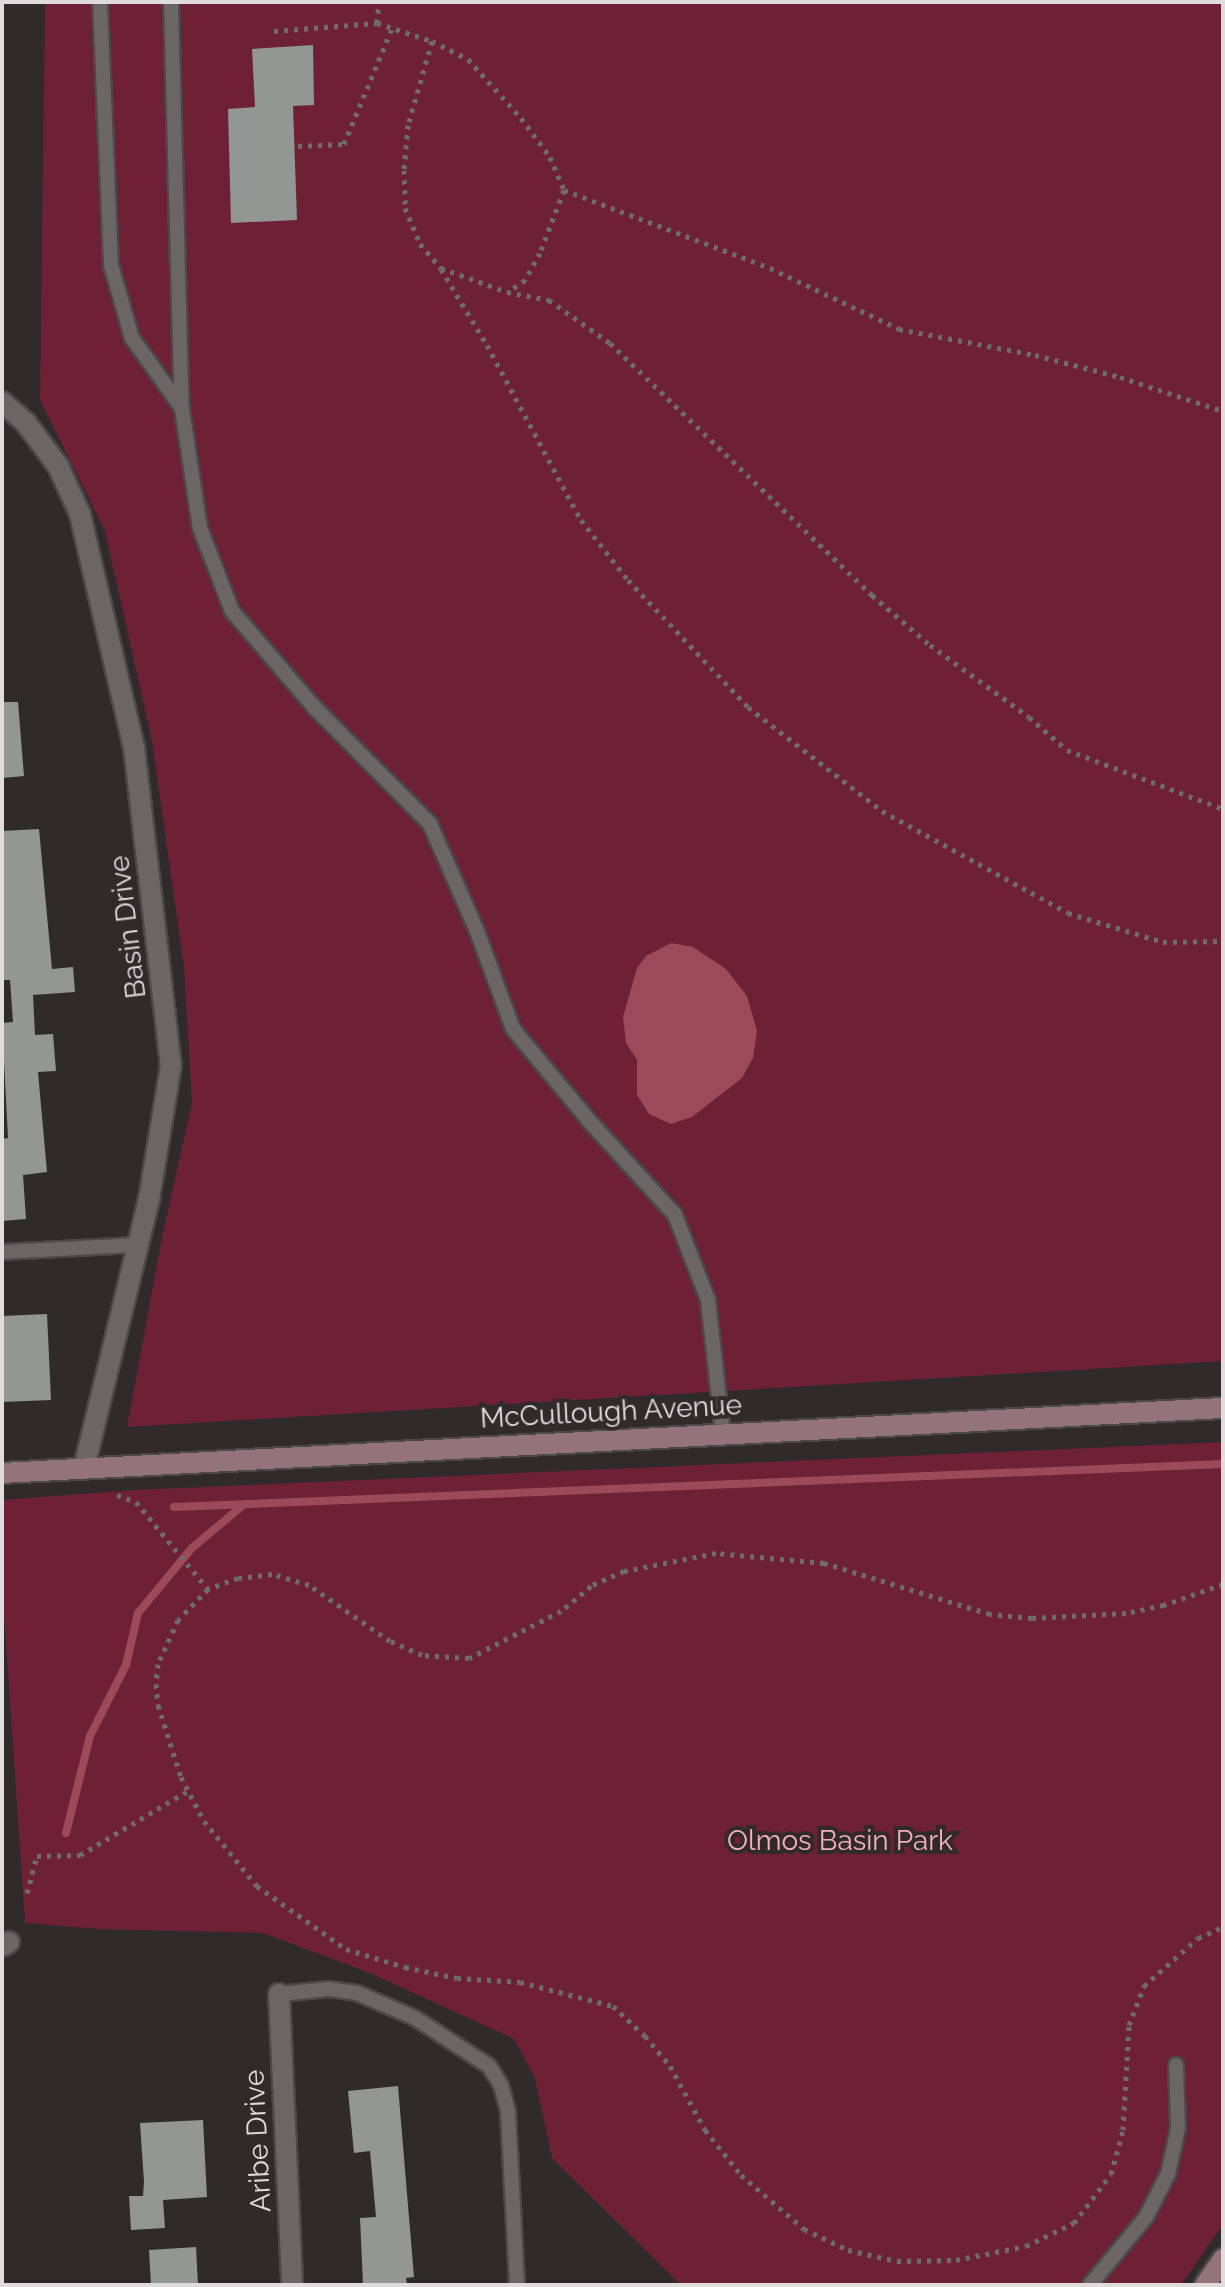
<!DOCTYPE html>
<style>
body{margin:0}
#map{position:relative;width:1225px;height:2287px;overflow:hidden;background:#302a2b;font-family:Raleway,sans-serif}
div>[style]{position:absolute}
.green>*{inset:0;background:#6e2135}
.water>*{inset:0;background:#9c495b}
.stream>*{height:8px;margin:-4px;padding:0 4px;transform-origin:4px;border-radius:4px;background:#9c495b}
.building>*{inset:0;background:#929793}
.path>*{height:5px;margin-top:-2.5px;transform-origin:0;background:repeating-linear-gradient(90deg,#706b6c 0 4px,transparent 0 10px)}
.roads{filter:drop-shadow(2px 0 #4c4748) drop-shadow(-2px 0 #4c4748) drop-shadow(0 2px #4c4748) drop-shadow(0 -2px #4c4748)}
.service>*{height:14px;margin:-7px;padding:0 7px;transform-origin:7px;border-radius:7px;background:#6c6566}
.minor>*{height:20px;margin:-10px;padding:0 10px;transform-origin:10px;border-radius:10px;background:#6c6566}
.secondary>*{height:20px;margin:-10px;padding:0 10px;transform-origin:10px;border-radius:10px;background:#94747a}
span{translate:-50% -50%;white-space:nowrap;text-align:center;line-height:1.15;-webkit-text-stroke:8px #302a2b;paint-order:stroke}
.street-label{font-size:28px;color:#e0dcdd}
.park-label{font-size:28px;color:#f7afbb}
.frame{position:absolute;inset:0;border:4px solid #e0dcdd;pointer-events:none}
</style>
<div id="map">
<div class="green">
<i style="clip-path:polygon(45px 2px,1223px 2px,1223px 1361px,127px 1427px,163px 1232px,192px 1103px,184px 968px,152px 741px,105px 531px,40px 400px)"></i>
<i style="clip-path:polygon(1223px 1442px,1223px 2224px,1181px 2285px,681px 2285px,552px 2158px,535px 2078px,514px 2039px,370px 1973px,263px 1933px,99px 1929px,25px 1923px,2px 1585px,2px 1500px,135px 1490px)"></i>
</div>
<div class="water">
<i style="clip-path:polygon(671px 943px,693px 947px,726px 969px,747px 996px,757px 1031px,753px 1058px,742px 1078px,692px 1117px,671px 1124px,649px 1114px,637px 1095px,637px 1060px,626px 1043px,623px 1017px,637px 968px,646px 956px)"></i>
</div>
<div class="stream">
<i style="left:174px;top:1507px;width:1050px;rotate:-2.35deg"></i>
<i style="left:66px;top:1833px;width:100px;rotate:-76.1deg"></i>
<i style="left:90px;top:1736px;width:80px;rotate:-63.1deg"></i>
<i style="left:126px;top:1665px;width:53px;rotate:-77deg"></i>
<i style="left:138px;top:1613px;width:85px;rotate:-50.3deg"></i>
<i style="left:192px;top:1548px;width:65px;rotate:-40deg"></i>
</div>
<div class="building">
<i style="clip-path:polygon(313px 45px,314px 105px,293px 106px,297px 220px,231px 223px,228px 109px,255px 107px,252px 49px)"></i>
<i style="clip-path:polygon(2px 702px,18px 702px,24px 776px,2px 778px)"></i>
<i style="clip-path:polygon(39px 829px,52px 969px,73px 967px,75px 992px,33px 995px,35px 1035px,53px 1034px,56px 1071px,38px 1072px,47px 1172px,23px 1175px,26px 1219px,2px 1221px,2px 1139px,8px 1138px,2px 1023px,13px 1022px,10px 980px,2px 980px,2px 831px)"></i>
<i style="clip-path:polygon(47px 1314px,51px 1400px,2px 1402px,2px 1316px)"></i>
<i style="clip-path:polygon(398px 2086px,414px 2277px,406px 2278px,407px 2285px,363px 2285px,360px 2218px,376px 2217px,370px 2151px,354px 2153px,348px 2091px)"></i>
<i style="clip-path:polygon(203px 2120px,207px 2197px,163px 2200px,165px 2228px,131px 2230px,129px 2196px,143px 2196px,144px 2182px,140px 2123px)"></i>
<i style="clip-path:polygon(196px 2247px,198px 2285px,151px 2285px,149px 2250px)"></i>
</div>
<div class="path">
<i style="left:377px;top:23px;width:21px;rotate:-85deg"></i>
<i style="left:274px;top:31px;width:103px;rotate:-4.4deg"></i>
<i style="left:377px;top:23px;width:58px;rotate:18.1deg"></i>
<i style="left:432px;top:41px;width:87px;rotate:105.9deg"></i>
<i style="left:408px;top:125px;width:45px;rotate:95.1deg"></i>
<i style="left:404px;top:170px;width:38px;rotate:88deg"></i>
<i style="left:405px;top:208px;width:39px;rotate:67deg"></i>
<i style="left:420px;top:244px;width:32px;rotate:49deg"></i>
<i style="left:441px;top:268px;width:70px;rotate:20deg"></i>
<i style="left:507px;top:292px;width:43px;rotate:10.8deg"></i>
<i style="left:549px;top:300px;width:75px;rotate:35.2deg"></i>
<i style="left:610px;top:343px;width:364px;rotate:43.9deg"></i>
<i style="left:872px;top:595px;width:77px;rotate:40.8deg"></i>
<i style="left:930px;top:645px;width:122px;rotate:36deg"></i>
<i style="left:1029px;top:717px;width:50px;rotate:41deg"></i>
<i style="left:1067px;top:750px;width:167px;rotate:20.7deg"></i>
<i style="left:432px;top:41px;width:40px;rotate:26.6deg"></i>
<i style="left:468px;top:59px;width:79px;rotate:48.1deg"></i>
<i style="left:521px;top:118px;width:49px;rotate:53.4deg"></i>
<i style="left:550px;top:157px;width:36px;rotate:67deg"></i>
<i style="left:564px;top:190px;width:67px;rotate:110.9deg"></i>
<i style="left:540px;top:253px;width:31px;rotate:119deg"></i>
<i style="left:525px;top:280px;width:21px;rotate:145deg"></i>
<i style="left:298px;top:146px;width:46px;rotate:-2.5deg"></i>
<i style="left:344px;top:144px;width:126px;rotate:-67.5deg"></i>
<i style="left:564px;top:190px;width:220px;rotate:20.7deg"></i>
<i style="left:770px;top:268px;width:143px;rotate:25.3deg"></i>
<i style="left:899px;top:329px;width:138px;rotate:10.8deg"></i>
<i style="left:1035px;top:355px;width:88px;rotate:14.5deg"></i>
<i style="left:1120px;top:377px;width:108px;rotate:18.3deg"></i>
<i style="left:441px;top:269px;width:89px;rotate:58.8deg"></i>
<i style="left:487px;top:345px;width:199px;rotate:61.8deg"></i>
<i style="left:581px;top:520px;width:76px;rotate:51.9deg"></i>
<i style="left:628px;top:580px;width:175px;rotate:46.6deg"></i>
<i style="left:748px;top:707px;width:170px;rotate:37.8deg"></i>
<i style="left:882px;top:811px;width:212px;rotate:28.7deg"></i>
<i style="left:1068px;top:913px;width:99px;rotate:17deg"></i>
<i style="left:1163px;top:942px;width:60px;rotate:-1deg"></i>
<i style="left:117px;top:1495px;width:20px;rotate:20deg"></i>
<i style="left:136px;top:1502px;width:113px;rotate:50.4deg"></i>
<i style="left:1223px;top:1584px;width:63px;rotate:160.4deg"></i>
<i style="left:1164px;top:1605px;width:39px;rotate:168deg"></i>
<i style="left:1126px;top:1613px;width:94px;rotate:177deg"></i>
<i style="left:1032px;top:1618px;width:42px;rotate:-174.6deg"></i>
<i style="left:990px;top:1614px;width:174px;rotate:-162.9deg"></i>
<i style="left:824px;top:1563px;width:108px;rotate:-174.7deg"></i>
<i style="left:716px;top:1553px;width:94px;rotate:168.9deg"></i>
<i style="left:624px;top:1571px;width:36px;rotate:156deg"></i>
<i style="left:591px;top:1586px;width:39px;rotate:140deg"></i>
<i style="left:561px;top:1611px;width:103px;rotate:152.9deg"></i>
<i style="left:469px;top:1658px;width:47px;rotate:-176.3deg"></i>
<i style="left:422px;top:1655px;width:35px;rotate:-156deg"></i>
<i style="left:390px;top:1641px;width:98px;rotate:-145.3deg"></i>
<i style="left:309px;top:1585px;width:39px;rotate:-163deg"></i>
<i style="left:272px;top:1574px;width:34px;rotate:173deg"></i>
<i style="left:238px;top:1578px;width:32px;rotate:160deg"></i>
<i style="left:208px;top:1589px;width:43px;rotate:134.1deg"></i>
<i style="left:178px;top:1620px;width:48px;rotate:114.4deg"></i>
<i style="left:158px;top:1664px;width:20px;rotate:96deg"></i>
<i style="left:156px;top:1684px;width:21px;rotate:85deg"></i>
<i style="left:158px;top:1705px;width:76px;rotate:72.3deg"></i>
<i style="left:181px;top:1777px;width:50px;rotate:62.4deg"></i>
<i style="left:204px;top:1821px;width:84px;rotate:50.8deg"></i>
<i style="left:257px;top:1886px;width:109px;rotate:35.3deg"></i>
<i style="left:346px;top:1949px;width:62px;rotate:17deg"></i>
<i style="left:405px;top:1967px;width:53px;rotate:11.9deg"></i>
<i style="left:457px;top:1978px;width:63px;rotate:3.6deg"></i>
<i style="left:520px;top:1982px;width:96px;rotate:14.5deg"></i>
<i style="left:613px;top:2006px;width:44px;rotate:43.2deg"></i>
<i style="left:645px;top:2036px;width:39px;rotate:50deg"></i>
<i style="left:670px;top:2066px;width:73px;rotate:61.3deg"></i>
<i style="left:705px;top:2130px;width:58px;rotate:51.3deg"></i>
<i style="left:741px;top:2175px;width:83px;rotate:40.6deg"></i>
<i style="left:804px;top:2229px;width:49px;rotate:25.5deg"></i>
<i style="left:848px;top:2250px;width:50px;rotate:12.7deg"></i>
<i style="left:897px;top:2261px;width:59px;rotate:-1deg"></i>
<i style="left:956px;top:2260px;width:71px;rotate:-11.3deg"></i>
<i style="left:1026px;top:2246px;width:53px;rotate:-25.6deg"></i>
<i style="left:1074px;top:2223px;width:61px;rotate:-52.9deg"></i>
<i style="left:1111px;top:2174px;width:46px;rotate:-74.7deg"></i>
<i style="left:1123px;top:2130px;width:105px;rotate:-86.7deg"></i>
<i style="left:1129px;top:2025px;width:42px;rotate:-69deg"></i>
<i style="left:1144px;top:1986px;width:72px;rotate:-41.6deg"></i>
<i style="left:1198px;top:1938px;width:27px;rotate:-24deg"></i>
<i style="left:27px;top:1893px;width:38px;rotate:-75deg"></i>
<i style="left:37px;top:1856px;width:43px;rotate:-1.3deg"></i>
<i style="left:80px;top:1855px;width:126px;rotate:-30.7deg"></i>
</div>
<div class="roads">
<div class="service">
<i style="left:100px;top:2px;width:263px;rotate:87.6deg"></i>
<i style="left:111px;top:265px;width:76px;rotate:74deg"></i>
<i style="left:132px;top:338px;width:86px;rotate:54.5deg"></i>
<i style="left:171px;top:2px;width:407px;rotate:88.5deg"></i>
<i style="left:182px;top:409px;width:120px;rotate:81.4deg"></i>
<i style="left:200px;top:528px;width:89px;rotate:68.9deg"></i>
<i style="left:232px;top:611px;width:126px;rotate:49.5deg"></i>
<i style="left:314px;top:707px;width:165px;rotate:45.2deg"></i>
<i style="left:430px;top:824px;width:117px;rotate:66.3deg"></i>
<i style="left:477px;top:931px;width:104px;rotate:69.8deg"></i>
<i style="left:513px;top:1029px;width:124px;rotate:50.3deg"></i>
<i style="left:592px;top:1124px;width:123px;rotate:47.6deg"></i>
<i style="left:675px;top:1215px;width:91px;rotate:68.8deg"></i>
<i style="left:708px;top:1300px;width:135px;rotate:83.6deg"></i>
<i style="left:2px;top:1252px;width:134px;rotate:-3deg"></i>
<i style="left:279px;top:1994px;width:50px;rotate:-5.7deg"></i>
<i style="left:329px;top:1989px;width:28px;rotate:8deg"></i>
<i style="left:357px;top:1993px;width:63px;rotate:23.3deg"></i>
<i style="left:415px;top:2018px;width:88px;rotate:33deg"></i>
<i style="left:489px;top:2066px;width:22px;rotate:58deg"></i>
<i style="left:501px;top:2085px;width:28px;rotate:75deg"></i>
<i style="left:508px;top:2112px;width:173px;rotate:87deg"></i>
<i style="left:1090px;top:2285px;width:88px;rotate:-50.5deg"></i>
<i style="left:1146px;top:2217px;width:48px;rotate:-62.9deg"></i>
<i style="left:1168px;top:2174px;width:47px;rotate:-77.7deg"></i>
<i style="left:1178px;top:2128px;width:63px;rotate:-91.8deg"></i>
</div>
<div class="minor">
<i style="left:2px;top:402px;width:32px;rotate:41deg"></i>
<i style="left:26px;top:423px;width:54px;rotate:53.3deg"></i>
<i style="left:58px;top:466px;width:53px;rotate:65.4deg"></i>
<i style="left:80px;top:514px;width:239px;rotate:77deg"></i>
<i style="left:134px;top:747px;width:320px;rotate:83.4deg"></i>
<i style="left:171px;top:1065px;width:136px;rotate:99.3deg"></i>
<i style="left:149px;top:1199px;width:277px;rotate:103.6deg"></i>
<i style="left:2px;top:1946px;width:8px;rotate:-30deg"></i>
<i style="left:279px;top:1994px;width:291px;rotate:87.4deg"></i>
</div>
<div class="secondary">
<i style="left:2px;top:1473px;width:1223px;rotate:-3.05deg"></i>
<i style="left:1205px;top:2285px;width:32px;rotate:-55deg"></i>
</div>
</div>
<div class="street-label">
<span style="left:128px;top:927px;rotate:-97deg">Basin Drive</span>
<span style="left:611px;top:1412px;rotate:-3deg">McCullough Avenue</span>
<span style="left:258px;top:2141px;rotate:-93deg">Aribe Drive</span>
</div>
<div class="park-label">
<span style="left:840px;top:1841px">Olmos Basin Park</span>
</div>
<div class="frame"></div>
</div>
